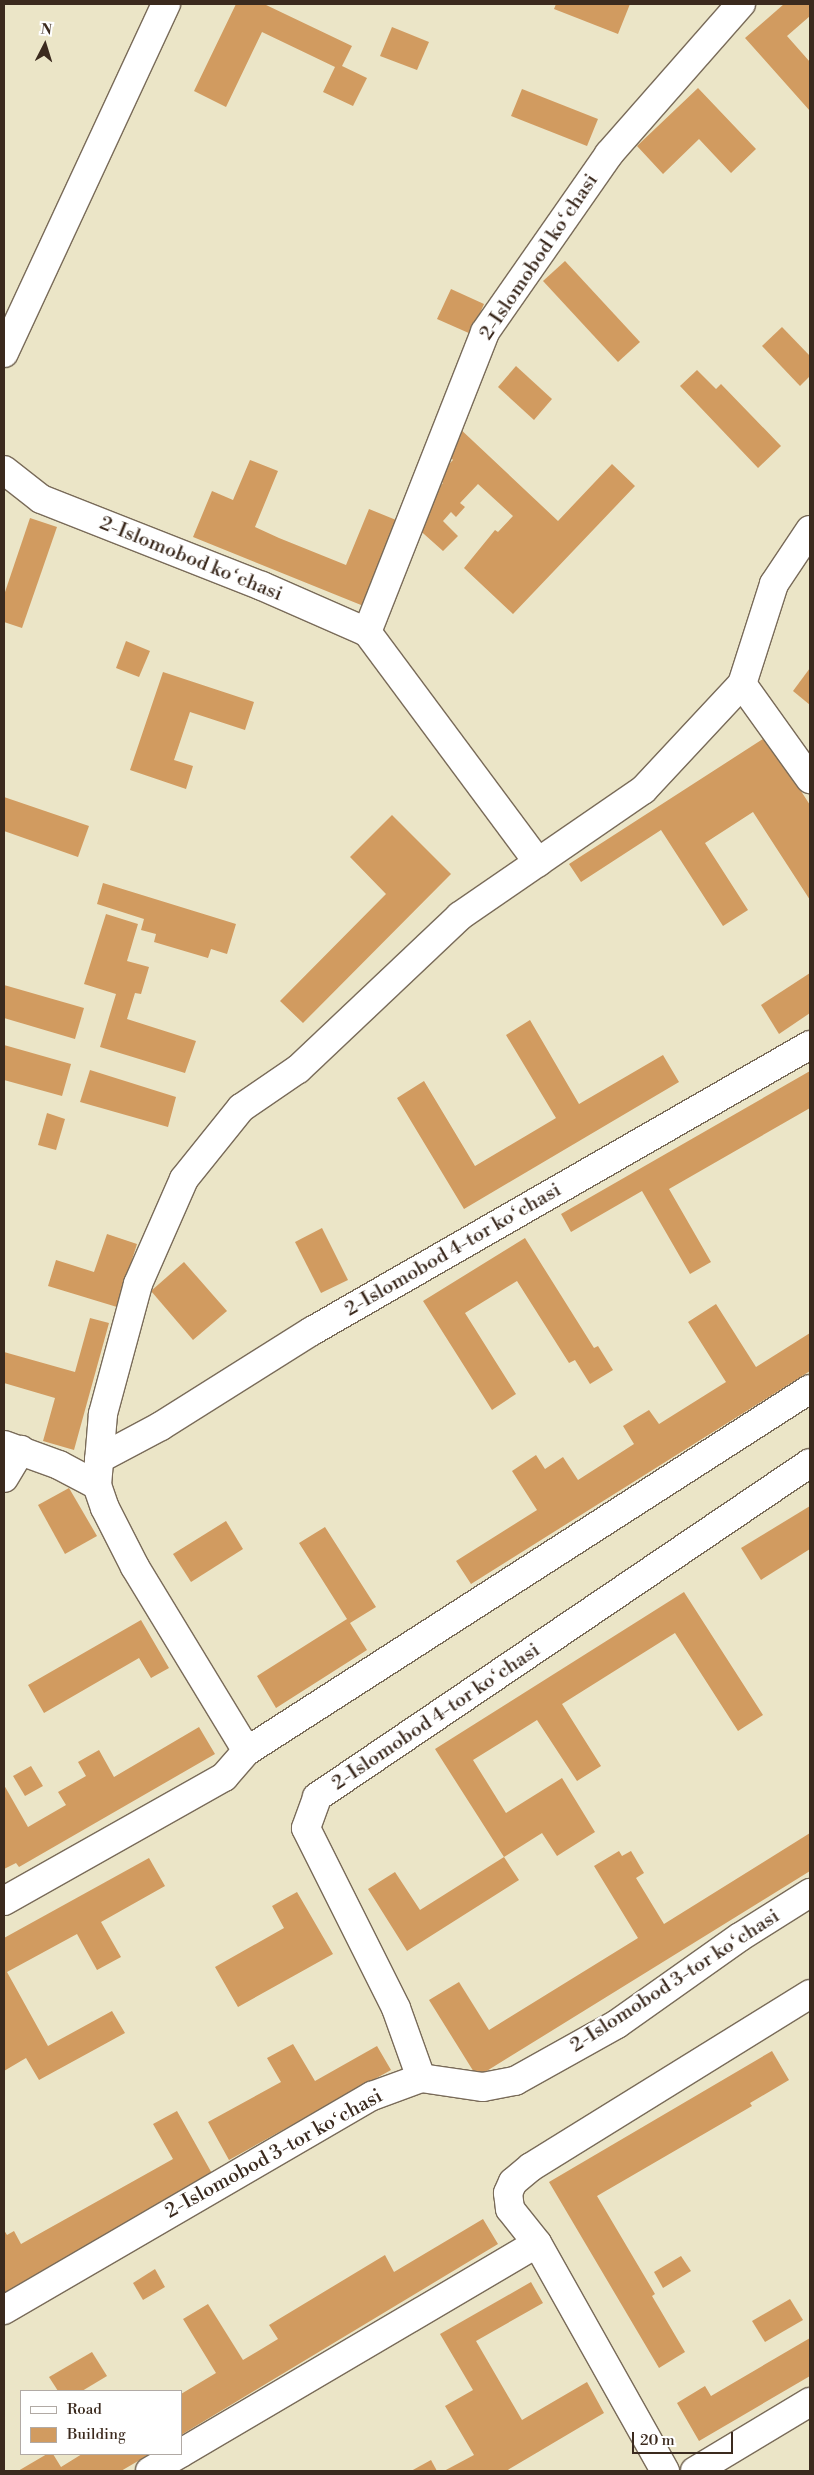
<!DOCTYPE html>
<meta charset="utf-8">
<style>
body{margin:0}
#map{position:relative;width:814px;height:2475px;overflow:hidden;background:#ebe5c7;font-family:"Libre Bodoni",serif}
div>[style]{position:absolute}
.building>*{inset:0;background:#d19b60}
.roads{filter:drop-shadow(1px 0 #796b59) drop-shadow(-1px 0 #796b59) drop-shadow(0 1px #796b59) drop-shadow(0 -1px #796b59)}
.street>*{height:28px;margin:-14px;padding:0 14px;transform-origin:14px;border-radius:14px;background:#fff}
.secondary>*{height:28px;margin:-14px;padding:0 14px;transform-origin:14px;border-radius:14px;background:#fff}
span{translate:-50% -50%;white-space:nowrap;text-align:center;line-height:1.15;-webkit-text-stroke:4px #fff;paint-order:stroke}
.street-label{font-size:20px;color:#3b2a1e}
.frame{position:absolute;inset:0;border:5px solid #3b2a1e;pointer-events:none}
.legend{position:absolute;left:20px;top:2390px;width:162px;height:65px;box-sizing:border-box;background:#fff;border:1px solid #b1aaa5;margin:0;padding:6px 9px;list-style:none;font-size:15px;color:#3b2a1e}
.legend li{display:flex;align-items:center;gap:10px;height:25px}
.legend b{width:25px;border:1px solid #b1aaa5}
.north{position:absolute;left:20px;top:20px;width:50px;height:50px;-webkit-text-stroke:4px #fff;paint-order:stroke;rotate:5deg;font-size:14px;font-weight:700;line-height:20px;text-align:center;color:#3b2a1e}
.north::after{content:'';display:block;margin:auto;width:18px;height:22px;background:#3b2a1e;clip-path:polygon(50% 0,100% 100%,50% 72%,0 100%)}
.scale{position:absolute;left:632px;top:2432px;width:101px;height:22px;box-sizing:border-box;border:2px solid #3b2a1e;border-top:0;padding-left:6px;font-size:15px;line-height:18px;white-space:nowrap;color:#3b2a1e;-webkit-text-stroke:4px #fff;paint-order:stroke}
</style>
<div id="map">
<div class="building">
<i style="clip-path:polygon(236px 4px,264px 4px,352px 46px,342px 66px,367px 78px,353px 106px,323px 92px,335px 67px,262px 32px,226px 107px,194px 91px)"></i>
<i style="clip-path:polygon(556px 4px,630px 4px,618px 34px,554px 9px)"></i>
<i style="clip-path:polygon(784px 4px,810px 4px,810px 16px,787px 36px,810px 62px,810px 111px,745px 38px)"></i>
<i style="clip-path:polygon(392px 27px,429px 42px,417px 70px,380px 56px)"></i>
<i style="clip-path:polygon(698px 88px,756px 149px,731px 173px,699px 139px,663px 174px,637px 146px)"></i>
<i style="clip-path:polygon(522px 89px,598px 119px,587px 146px,511px 116px)"></i>
<i style="clip-path:polygon(565px 261px,640px 342px,618px 362px,543px 281px)"></i>
<i style="clip-path:polygon(451px 289px,484px 304px,471px 334px,437px 319px)"></i>
<i style="clip-path:polygon(782px 327px,810px 356px,810px 376px,800px 386px,762px 346px)"></i>
<i style="clip-path:polygon(516px 366px,552px 399px,534px 420px,498px 387px)"></i>
<i style="clip-path:polygon(697px 370px,716px 389px,721px 384px,781px 446px,758px 468px,680px 386px)"></i>
<i style="clip-path:polygon(457px 426px,558px 521px,612px 464px,635px 486px,513px 614px,464px 568px,495px 530px,498px 532px,513px 516px,478px 484px,460px 503px,465px 507px,456px 517px,451px 512px,443px 521px,458px 536px,443px 551px,415px 526px,430px 511px,423px 504px,443px 483px,436px 477px,453px 460px,446px 452px)"></i>
<i style="clip-path:polygon(250px 460px,278px 471px,255px 527px,279px 538px,346px 565px,369px 509px,401px 522px,366px 607px,193px 537px,212px 491px,233px 500px)"></i>
<i style="clip-path:polygon(30px 518px,57px 527px,22px 628px,4px 622px,4px 595px)"></i>
<i style="clip-path:polygon(126px 641px,150px 651px,139px 677px,116px 668px)"></i>
<i style="clip-path:polygon(810px 668px,810px 705px,793px 691px)"></i>
<i style="clip-path:polygon(163px 672px,254px 702px,245px 730px,190px 712px,174px 760px,193px 766px,186px 789px,130px 770px)"></i>
<i style="clip-path:polygon(766px 737px,810px 805px,810px 900px,753px 812px,705px 843px,748px 910px,723px 926px,661px 830px,581px 882px,569px 864px)"></i>
<i style="clip-path:polygon(4px 797px,89px 826px,78px 857px,4px 831px)"></i>
<i style="clip-path:polygon(392px 815px,451px 874px,303px 1023px,280px 1001px,386px 894px,350px 857px)"></i>
<i style="clip-path:polygon(103px 883px,236px 924px,227px 954px,211px 949px,208px 958px,154px 942px,156px 934px,141px 930px,144px 919px,97px 904px)"></i>
<i style="clip-path:polygon(106px 914px,138px 924px,127px 961px,149px 967px,141px 994px,135px 993px,127px 1019px,196px 1041px,185px 1073px,100px 1047px,116px 994px,84px 984px)"></i>
<i style="clip-path:polygon(810px 973px,810px 1013px,779px 1034px,761px 1005px)"></i>
<i style="clip-path:polygon(4px 985px,84px 1008px,75px 1039px,4px 1018px)"></i>
<i style="clip-path:polygon(530px 1020px,579px 1104px,663px 1055px,679px 1082px,464px 1209px,397px 1098px,424px 1081px,475px 1166px,556px 1118px,506px 1035px)"></i>
<i style="clip-path:polygon(4px 1045px,71px 1064px,62px 1096px,4px 1080px)"></i>
<i style="clip-path:polygon(90px 1070px,176px 1097px,168px 1127px,80px 1102px)"></i>
<i style="clip-path:polygon(810px 1071px,810px 1108px,669px 1189px,711px 1262px,690px 1274px,642px 1191px,571px 1232px,561px 1214px)"></i>
<i style="clip-path:polygon(47px 1113px,65px 1119px,56px 1150px,38px 1145px)"></i>
<i style="clip-path:polygon(322px 1228px,348px 1280px,321px 1293px,295px 1242px)"></i>
<i style="clip-path:polygon(107px 1234px,137px 1244px,117px 1307px,48px 1286px,56px 1260px,94px 1272px)"></i>
<i style="clip-path:polygon(525px 1238px,594px 1348px,598px 1346px,613px 1370px,590px 1384px,575px 1360px,569px 1363px,517px 1281px,465px 1313px,516px 1394px,492px 1410px,423px 1301px)"></i>
<i style="clip-path:polygon(184px 1262px,227px 1311px,193px 1340px,151px 1291px)"></i>
<i style="clip-path:polygon(716px 1304px,756px 1367px,810px 1333px,810px 1371px,471px 1584px,456px 1561px,537px 1510px,512px 1471px,536px 1455px,545px 1469px,563px 1457px,578px 1480px,634px 1444px,623px 1426px,649px 1410px,659px 1424px,726px 1382px,688px 1322px)"></i>
<i style="clip-path:polygon(90px 1318px,109px 1323px,74px 1450px,43px 1441px,55px 1398px,4px 1383px,4px 1352px,75px 1372px)"></i>
<i style="clip-path:polygon(69px 1488px,97px 1536px,65px 1554px,38px 1505px)"></i>
<i style="clip-path:polygon(810px 1506px,810px 1549px,761px 1580px,741px 1548px)"></i>
<i style="clip-path:polygon(226px 1521px,243px 1549px,191px 1582px,173px 1554px)"></i>
<i style="clip-path:polygon(325px 1527px,376px 1607px,350px 1623px,367px 1650px,276px 1708px,257px 1676px,347px 1619px,299px 1543px)"></i>
<i style="clip-path:polygon(684px 1592px,763px 1715px,738px 1731px,675px 1633px,562px 1704px,601px 1766px,577px 1781px,537px 1720px,473px 1760px,506px 1813px,562px 1778px,595px 1832px,557px 1856px,542px 1833px,504px 1857px,435px 1749px)"></i>
<i style="clip-path:polygon(141px 1620px,169px 1668px,151px 1678px,139px 1658px,44px 1713px,28px 1685px)"></i>
<i style="clip-path:polygon(199px 1727px,215px 1754px,19px 1867px,16px 1863px,4px 1869px,4px 1785px,28px 1827px,66px 1805px,58px 1792px,86px 1776px,78px 1762px,99px 1750px,114px 1777px)"></i>
<i style="clip-path:polygon(31px 1766px,43px 1786px,25px 1796px,13px 1776px)"></i>
<i style="clip-path:polygon(810px 1833px,810px 1871px,477px 2077px,429px 2000px,459px 1982px,489px 2030px,638px 1938px,594px 1866px,619px 1851px,622px 1856px,631px 1851px,644px 1873px,636px 1878px,664px 1924px)"></i>
<i style="clip-path:polygon(504px 1857px,519px 1880px,407px 1951px,368px 1889px,395px 1872px,420px 1910px)"></i>
<i style="clip-path:polygon(149px 1858px,165px 1886px,101px 1922px,121px 1957px,97px 1970px,77px 1934px,7px 1972px,48px 2046px,112px 2011px,125px 2033px,39px 2080px,26px 2058px,4px 2071px,4px 1938px)"></i>
<i style="clip-path:polygon(297px 1892px,333px 1954px,238px 2007px,215px 1967px,284px 1928px,272px 1906px)"></i>
<i style="clip-path:polygon(293px 2044px,315px 2081px,377px 2046px,391px 2070px,229px 2160px,208px 2122px,281px 2082px,267px 2058px)"></i>
<i style="clip-path:polygon(772px 2051px,789px 2080px,750px 2103px,752px 2106px,597px 2196px,655px 2294px,652px 2296px,685px 2352px,659px 2368px,549px 2182px)"></i>
<i style="clip-path:polygon(177px 2111px,214px 2177px,4px 2295px,4px 2230px,7px 2235px,14px 2231px,21px 2244px,173px 2159px,153px 2124px)"></i>
<i style="clip-path:polygon(483px 2219px,498px 2244px,181px 2435px,181px 2394px,216px 2373px,183px 2319px,208px 2304px,243px 2360px,278px 2339px,269px 2325px,385px 2255px,394px 2272px)"></i>
<i style="clip-path:polygon(681px 2256px,691px 2271px,663px 2288px,654px 2272px)"></i>
<i style="clip-path:polygon(155px 2269px,165px 2287px,143px 2300px,133px 2283px)"></i>
<i style="clip-path:polygon(531px 2282px,543px 2303px,476px 2341px,522px 2420px,587px 2382px,604px 2413px,506px 2471px,444px 2471px,474px 2455px,445px 2406px,473px 2390px,440px 2334px)"></i>
<i style="clip-path:polygon(790px 2299px,803px 2320px,765px 2342px,752px 2321px)"></i>
<i style="clip-path:polygon(810px 2338px,810px 2376px,699px 2441px,677px 2403px,705px 2386px,711px 2396px)"></i>
<i style="clip-path:polygon(92px 2352px,107px 2376px,82px 2391px,58px 2391px,49px 2377px)"></i>
<i style="clip-path:polygon(47px 2454px,53px 2454px,61px 2467px,82px 2454px,150px 2454px,121px 2471px,18px 2471px)"></i>
<i style="clip-path:polygon(431px 2460px,437px 2471px,411px 2471px)"></i>
</div>
<div class="roads">
<div class="street">
<i style="left:4px;top:353px;width:385px;rotate:-65.1deg"></i>
<i style="left:4px;top:470px;width:47px;rotate:38.1deg"></i>
<i style="left:41px;top:499px;width:238px;rotate:21.5deg"></i>
<i style="left:262px;top:586px;width:115px;rotate:23.7deg"></i>
<i style="left:367px;top:632px;width:287px;rotate:53.4deg"></i>
<i style="left:810px;top:530px;width:65px;rotate:123.7deg"></i>
<i style="left:774px;top:584px;width:105px;rotate:107.7deg"></i>
<i style="left:742px;top:684px;width:145px;rotate:133deg"></i>
<i style="left:643px;top:790px;width:222px;rotate:145.5deg"></i>
<i style="left:460px;top:916px;width:223px;rotate:136.6deg"></i>
<i style="left:298px;top:1069px;width:69px;rotate:145.6deg"></i>
<i style="left:241px;top:1108px;width:91px;rotate:128.8deg"></i>
<i style="left:184px;top:1179px;width:115px;rotate:113.7deg"></i>
<i style="left:138px;top:1284px;width:135px;rotate:105.1deg"></i>
<i style="left:103px;top:1414px;width:71px;rotate:94.8deg"></i>
<i style="left:97px;top:1485px;width:24px;rotate:71deg"></i>
<i style="left:105px;top:1508px;width:66px;rotate:63deg"></i>
<i style="left:135px;top:1567px;width:215px;rotate:58.7deg"></i>
<i style="left:247px;top:1751px;width:669px;rotate:-32.74deg"></i>
<i style="left:367px;top:632px;width:322px;rotate:-68.5deg"></i>
<i style="left:485px;top:332px;width:217px;rotate:-55.1deg"></i>
<i style="left:609px;top:154px;width:200px;rotate:-48.7deg"></i>
<i style="left:742px;top:684px;width:117px;rotate:54.4deg"></i>
<i style="left:4px;top:1445px;width:59px;rotate:20deg"></i>
<i style="left:59px;top:1465px;width:43px;rotate:27.8deg"></i>
<i style="left:99px;top:1459px;width:70px;rotate:-28deg"></i>
<i style="left:161px;top:1426px;width:178px;rotate:-32.2deg"></i>
<i style="left:312px;top:1331px;width:574px;rotate:-29.87deg"></i>
<i style="left:4px;top:1478px;width:33px;rotate:-59deg"></i>
<i style="left:4px;top:1901px;width:253px;rotate:-29.4deg"></i>
<i style="left:224px;top:1777px;width:35px;rotate:-49deg"></i>
<i style="left:421px;top:2078px;width:74px;rotate:-109.7deg"></i>
<i style="left:396px;top:2008px;width:201px;rotate:-116.6deg"></i>
<i style="left:306px;top:1828px;width:33px;rotate:-70deg"></i>
<i style="left:317px;top:1797px;width:595px;rotate:-34.12deg"></i>
<i style="left:4px;top:2310px;width:426px;rotate:-30.2deg"></i>
<i style="left:372px;top:2096px;width:52px;rotate:-20.2deg"></i>
<i style="left:421px;top:2078px;width:63px;rotate:8.3deg"></i>
<i style="left:483px;top:2087px;width:33px;rotate:-11deg"></i>
<i style="left:515px;top:2081px;width:117px;rotate:-29.2deg"></i>
<i style="left:617px;top:2024px;width:151px;rotate:-35.3deg"></i>
<i style="left:740px;top:1937px;width:83px;rotate:-32.2deg"></i>
<i style="left:181px;top:2453px;width:413px;rotate:-30.5deg"></i>
<i style="left:150px;top:2471px;width:34px;rotate:-30deg"></i>
<i style="left:665px;top:2471px;width:261px;rotate:-119.3deg"></i>
<i style="left:537px;top:2243px;width:43px;rotate:-128.5deg"></i>
<i style="left:510px;top:2209px;width:16px;rotate:-97deg"></i>
<i style="left:508px;top:2193px;width:12px;rotate:-66deg"></i>
<i style="left:513px;top:2182px;width:23px;rotate:-40deg"></i>
<i style="left:531px;top:2167px;width:328px;rotate:-31.8deg"></i>
</div>
<div class="secondary">
<i style="left:695px;top:2471px;width:134px;rotate:-31deg"></i>
</div>
</div>
<div class="street-label">
<span style="left:539px;top:257px;rotate:-56deg">2-Islomobod koʻchasi</span>
<span style="left:191px;top:559px;rotate:22deg">2-Islomobod koʻchasi</span>
<span style="left:453px;top:1250px;rotate:-30deg">2-Islomobod 4-tor koʻchasi</span>
<span style="left:436px;top:1717px;rotate:-34deg">2-Islomobod 4-tor koʻchasi</span>
<span style="left:675px;top:1981px;rotate:-33deg">2-Islomobod 3-tor koʻchasi</span>
<span style="left:274px;top:2154px;rotate:-29deg">2-Islomobod 3-tor koʻchasi</span>
</div>
<div class="frame"></div>
<ul class="legend">
<li><b style="height:6px;background:#fff"></b>Road</li>
<li><b style="height:14px;background:#d19b60"></b>Building</li>
</ul>
<div class="north">N</div>
<div class="scale">20 m</div>
</div>
